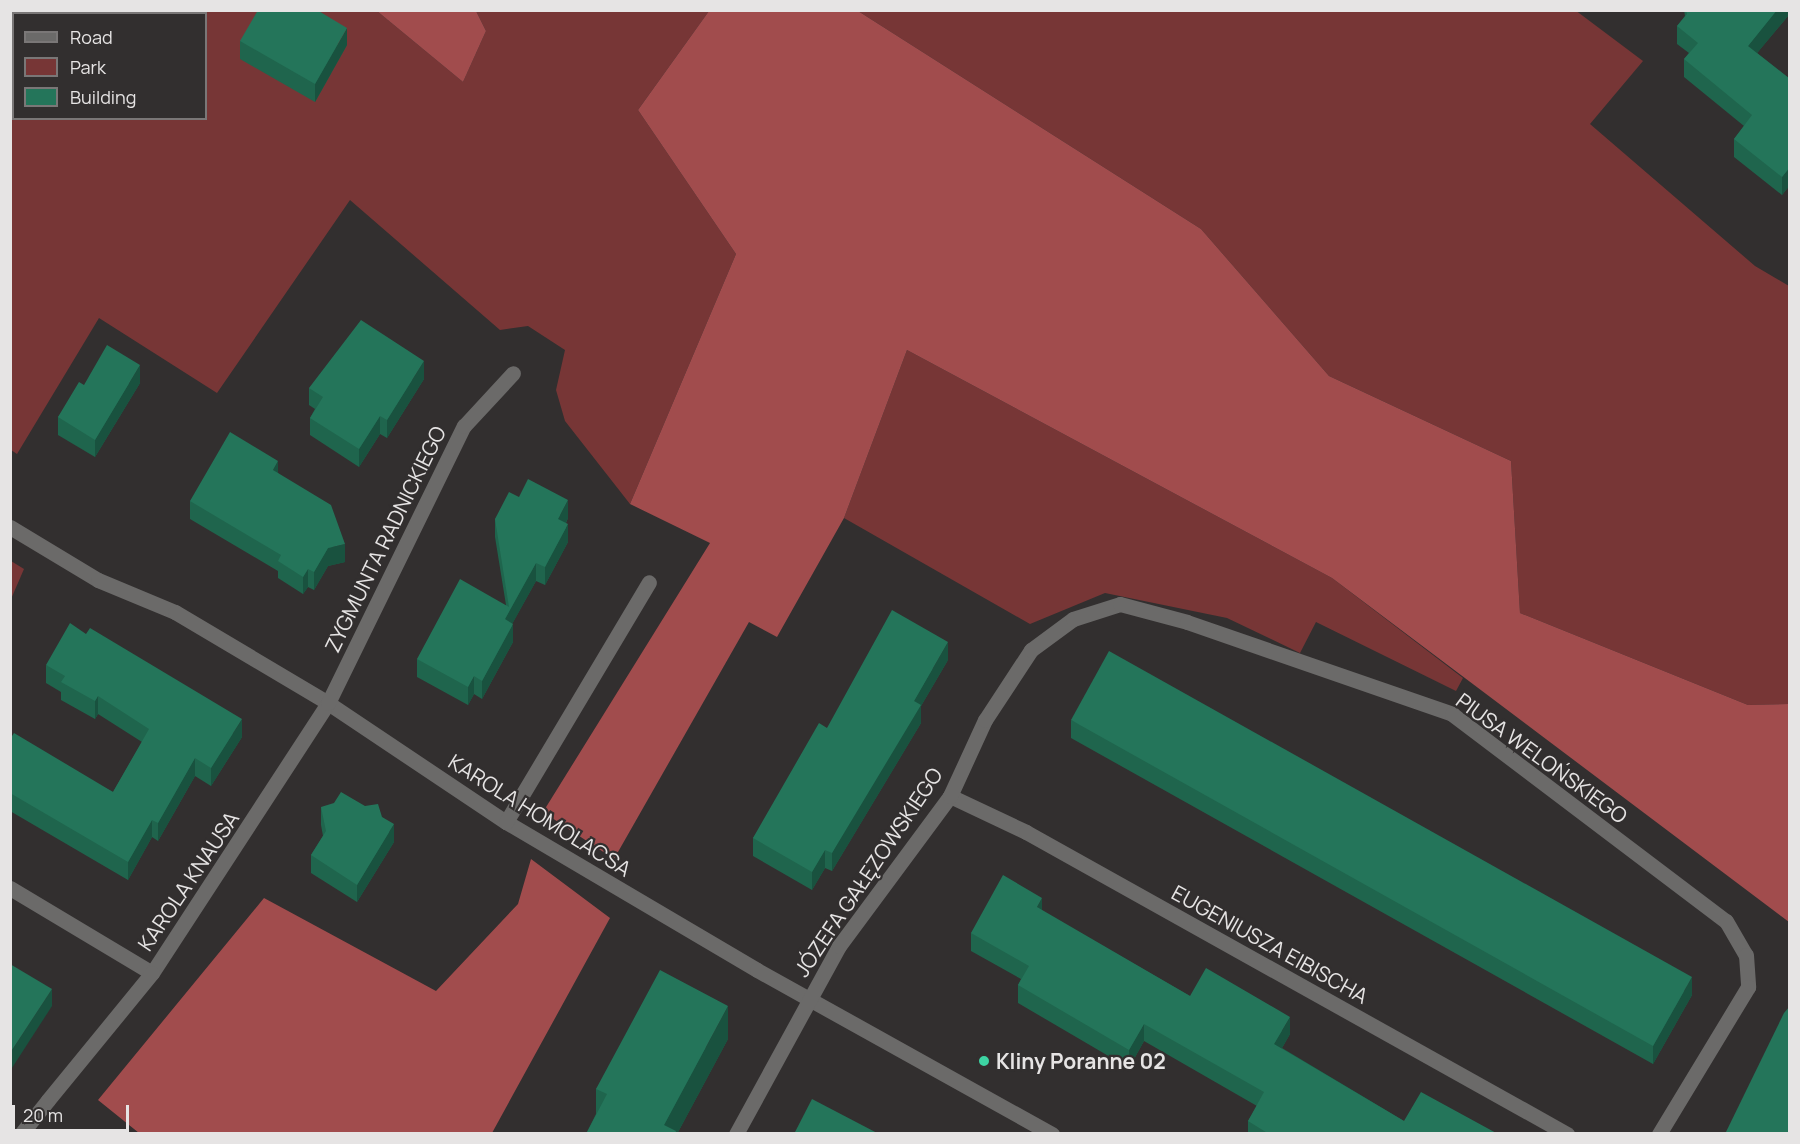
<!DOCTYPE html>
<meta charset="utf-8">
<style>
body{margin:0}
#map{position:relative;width:1800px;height:1144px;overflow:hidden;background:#322f2f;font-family:Manrope,sans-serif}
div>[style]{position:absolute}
.green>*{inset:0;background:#773636}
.forest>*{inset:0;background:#a14c4d}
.service>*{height:15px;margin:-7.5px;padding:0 7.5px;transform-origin:7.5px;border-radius:7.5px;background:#6b6a69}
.minor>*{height:15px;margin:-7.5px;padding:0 7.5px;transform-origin:7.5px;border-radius:7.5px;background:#6b6a69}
.wall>*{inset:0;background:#1f654d}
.shaded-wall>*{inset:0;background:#19523f}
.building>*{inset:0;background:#24755a}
.dots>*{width:16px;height:16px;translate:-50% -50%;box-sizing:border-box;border:3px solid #322f2f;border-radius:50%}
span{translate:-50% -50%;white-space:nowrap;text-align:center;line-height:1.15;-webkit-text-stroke:4.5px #322f2f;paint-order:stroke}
.street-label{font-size:21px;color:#e6e4e4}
.poi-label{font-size:21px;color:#e6e4e4;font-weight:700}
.left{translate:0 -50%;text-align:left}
.frame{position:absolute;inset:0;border:12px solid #e6e4e4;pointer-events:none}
.legend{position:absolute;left:12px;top:12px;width:195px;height:108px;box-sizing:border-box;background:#322f2f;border:2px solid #7a7777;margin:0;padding:8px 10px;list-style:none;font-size:18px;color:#e6e4e4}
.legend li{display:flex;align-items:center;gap:12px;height:30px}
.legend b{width:30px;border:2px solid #7a7777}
.scale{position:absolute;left:12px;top:1105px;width:117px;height:27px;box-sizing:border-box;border:3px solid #e6e4e4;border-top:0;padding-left:8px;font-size:18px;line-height:21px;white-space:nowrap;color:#e6e4e4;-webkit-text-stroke:4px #322f2f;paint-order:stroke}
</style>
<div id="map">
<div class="green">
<i style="clip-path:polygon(1575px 10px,1643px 61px,1590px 124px,1755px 266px,1789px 286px,1789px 704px,1748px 705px,1520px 613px,1511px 461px,1329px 376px,1201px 229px,858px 11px)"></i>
<i style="clip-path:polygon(evenodd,10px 11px,377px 11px,463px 82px,486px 31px,476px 11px,709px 11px,638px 110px,736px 254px,630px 504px,565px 421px,556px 390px,565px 350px,528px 326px,500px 330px,350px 200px,217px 393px,99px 318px,17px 454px,11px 450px,10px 11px,14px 14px,206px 14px,206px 118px,14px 118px,14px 14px)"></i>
<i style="clip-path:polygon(907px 350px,1332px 578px,1463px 678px,1456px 691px,1316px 622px,1300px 653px,1227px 618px,1105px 593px,1030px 624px,844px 518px)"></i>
<i style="clip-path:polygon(11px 561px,24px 569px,11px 599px)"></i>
</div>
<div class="forest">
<i style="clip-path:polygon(377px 11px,476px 11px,486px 31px,463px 82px)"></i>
<i style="clip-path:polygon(709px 11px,858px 11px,1201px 229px,1329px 376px,1511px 461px,1520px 613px,1748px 705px,1789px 704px,1789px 922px,1332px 578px,907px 350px,844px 518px,777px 637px,749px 622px,614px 859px,543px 812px,710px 543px,630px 504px,736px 254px,638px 110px)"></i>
<i style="clip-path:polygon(531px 859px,610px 918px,492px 1133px,139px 1133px,98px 1100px,264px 898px,436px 991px,518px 904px)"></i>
</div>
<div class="service">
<i style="left:21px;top:1134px;width:43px;rotate:-51.5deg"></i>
</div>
<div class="minor">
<i style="left:10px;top:527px;width:103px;rotate:31.1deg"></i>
<i style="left:98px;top:580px;width:83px;rotate:22.6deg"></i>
<i style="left:175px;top:612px;width:178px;rotate:30.7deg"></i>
<i style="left:328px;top:703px;width:214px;rotate:33.8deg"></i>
<i style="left:506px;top:822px;width:291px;rotate:30.5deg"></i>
<i style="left:757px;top:970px;width:338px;rotate:29.1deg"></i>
<i style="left:950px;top:796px;width:84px;rotate:25.3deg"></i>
<i style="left:1026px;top:832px;width:620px;rotate:29.17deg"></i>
<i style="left:506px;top:822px;width:279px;rotate:-59.2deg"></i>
<i style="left:10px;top:888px;width:165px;rotate:30.9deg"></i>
<i style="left:152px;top:973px;width:322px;rotate:-56.9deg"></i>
<i style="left:328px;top:703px;width:309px;rotate:-63.9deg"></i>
<i style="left:464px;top:426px;width:72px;rotate:-47.2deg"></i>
<i style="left:48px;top:1100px;width:164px;rotate:-50.7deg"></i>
<i style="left:736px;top:1134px;width:214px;rotate:-61.3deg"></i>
<i style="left:839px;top:946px;width:187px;rotate:-53.5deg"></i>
<i style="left:950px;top:796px;width:84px;rotate:-65.3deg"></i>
<i style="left:985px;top:720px;width:84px;rotate:-56.7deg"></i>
<i style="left:1031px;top:650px;width:52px;rotate:-36.4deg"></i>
<i style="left:1073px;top:619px;width:49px;rotate:-17.7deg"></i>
<i style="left:1120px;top:604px;width:69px;rotate:15deg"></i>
<i style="left:1187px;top:622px;width:281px;rotate:19.1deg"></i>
<i style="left:1452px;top:714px;width:343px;rotate:37.1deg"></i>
<i style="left:1726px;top:921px;width:39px;rotate:60deg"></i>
<i style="left:1746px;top:955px;width:32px;rotate:86deg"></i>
<i style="left:1748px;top:987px;width:172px;rotate:121.2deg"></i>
</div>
<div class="wall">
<i style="clip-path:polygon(1684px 10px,1788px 10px,1788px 16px,1757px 53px,1790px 79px,1790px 185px,1782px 195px,1734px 157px,1734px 139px,1744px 126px,1684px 77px,1684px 59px,1689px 53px,1677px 44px,1677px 26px,1685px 16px)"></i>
<i style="clip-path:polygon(240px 41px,347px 45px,315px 102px,240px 59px)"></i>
<i style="clip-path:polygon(424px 379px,387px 438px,380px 434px,359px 467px,310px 435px,310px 418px,315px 409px,309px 405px,309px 388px)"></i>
<i style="clip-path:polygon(140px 383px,95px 457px,58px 435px,58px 417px,84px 385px)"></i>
<i style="clip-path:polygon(278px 473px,345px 562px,328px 566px,314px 590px,308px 587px,303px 594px,278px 578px,278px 571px,190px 519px,190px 501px)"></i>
<i style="clip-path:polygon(519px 497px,568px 518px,566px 523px,568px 542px,545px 585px,536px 581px,512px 624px,513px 642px,482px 699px,474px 694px,468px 705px,417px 677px,417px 659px,506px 605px,495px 537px,495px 519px)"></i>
<i style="clip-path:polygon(948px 660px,921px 706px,921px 723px,832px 871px,825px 868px,812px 890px,753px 856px,753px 838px,827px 728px)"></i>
<i style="clip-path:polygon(46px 665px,242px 737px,211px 786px,195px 776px,158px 841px,152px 837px,128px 880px,10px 811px,10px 739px,113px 792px,142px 742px,98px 714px,95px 719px,61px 700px,61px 692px,46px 683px)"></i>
<i style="clip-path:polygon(1071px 720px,1692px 995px,1653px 1064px,1071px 738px)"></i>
<i style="clip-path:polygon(321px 807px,382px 817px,394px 842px,357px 902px,311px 873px,311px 855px,323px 836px,321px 825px)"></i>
<i style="clip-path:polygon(1042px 911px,1190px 996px,1290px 1034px,1282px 1048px,1404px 1121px,1498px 1134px,1248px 1134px,1248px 1121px,1257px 1106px,1144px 1041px,1129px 1068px,1018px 1003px,1018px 985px,1021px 979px,971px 951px,971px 933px)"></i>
<i style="clip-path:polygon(728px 1039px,677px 1134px,586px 1134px,596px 1114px,596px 1089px)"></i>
</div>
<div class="shaded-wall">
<i style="clip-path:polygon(1777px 10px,1788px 10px,1788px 16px,1748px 64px,1748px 46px)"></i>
<i style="clip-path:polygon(347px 28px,347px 45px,315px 102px,315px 84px)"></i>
<i style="clip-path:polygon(1790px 167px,1790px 185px,1782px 195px,1782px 177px)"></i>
<i style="clip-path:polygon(424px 361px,424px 379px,387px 438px,387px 420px)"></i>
<i style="clip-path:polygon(140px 365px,140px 383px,95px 457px,95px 440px)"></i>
<i style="clip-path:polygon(380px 416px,380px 434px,359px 467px,359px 449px)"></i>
<i style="clip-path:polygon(278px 461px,278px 479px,273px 470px)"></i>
<i style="clip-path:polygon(568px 500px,568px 518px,558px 537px,558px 519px)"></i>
<i style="clip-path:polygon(568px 524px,568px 542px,545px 585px,545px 567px)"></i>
<i style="clip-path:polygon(345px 544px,345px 562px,328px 566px,314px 590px,314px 572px,328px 548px)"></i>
<i style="clip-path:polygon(536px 563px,536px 581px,505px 637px,505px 619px)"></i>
<i style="clip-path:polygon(308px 569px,308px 587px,303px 594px,303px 577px)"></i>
<i style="clip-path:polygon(513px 624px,513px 642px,482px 699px,482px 681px)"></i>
<i style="clip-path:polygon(948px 642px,948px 660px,921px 706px,921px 723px,832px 871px,832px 853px,914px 701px)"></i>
<i style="clip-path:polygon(474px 676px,474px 694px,468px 705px,468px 687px)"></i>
<i style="clip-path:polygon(98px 696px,98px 714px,95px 719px,95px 701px)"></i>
<i style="clip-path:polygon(242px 719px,242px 737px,211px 786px,211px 768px)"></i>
<i style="clip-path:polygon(195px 758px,195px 776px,158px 841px,158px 823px)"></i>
<i style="clip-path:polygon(152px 820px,152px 837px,128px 880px,128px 862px)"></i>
<i style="clip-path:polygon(394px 824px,394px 842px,357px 902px,357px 885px)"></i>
<i style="clip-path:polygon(825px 850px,825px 868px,812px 890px,812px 872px)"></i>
<i style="clip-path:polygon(1042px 898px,1042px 916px,1037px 907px)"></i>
<i style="clip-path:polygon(1692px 977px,1692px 995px,1653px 1064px,1653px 1046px)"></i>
<i style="clip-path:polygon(52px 989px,52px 1006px,10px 1071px,10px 1053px)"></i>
<i style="clip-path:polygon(728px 1006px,728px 1039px,677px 1134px,664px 1134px,664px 1125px)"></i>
<i style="clip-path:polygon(1290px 1017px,1290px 1034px,1274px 1062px,1274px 1044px)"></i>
<i style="clip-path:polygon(1144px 1024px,1144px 1041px,1129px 1068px,1129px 1050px)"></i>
</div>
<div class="building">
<i style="clip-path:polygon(258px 10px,317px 10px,347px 28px,315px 84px,240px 41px)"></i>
<i style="clip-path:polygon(1686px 10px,1777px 10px,1748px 46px,1790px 79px,1790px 167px,1782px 177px,1734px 139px,1752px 115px,1684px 59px,1698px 43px,1677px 26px,1687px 14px)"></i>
<i style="clip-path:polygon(361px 320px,424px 361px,387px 420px,380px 416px,359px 449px,310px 418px,323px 397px,309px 388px)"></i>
<i style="clip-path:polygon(107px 345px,140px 365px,95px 440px,58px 417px,79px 382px,84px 385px)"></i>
<i style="clip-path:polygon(230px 432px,278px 461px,273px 470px,331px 505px,345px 544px,328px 548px,314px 572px,308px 569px,303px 577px,278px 561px,281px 555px,190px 501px)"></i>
<i style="clip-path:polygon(528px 479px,568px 500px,558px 519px,568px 524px,545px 567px,536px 563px,505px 619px,513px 624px,482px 681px,474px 676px,468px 687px,417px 659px,460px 579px,509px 607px,495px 519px,509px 492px,519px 497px)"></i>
<i style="clip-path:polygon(892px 610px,948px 642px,914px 701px,921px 705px,832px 853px,825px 850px,812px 872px,753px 838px,819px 723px,827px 728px)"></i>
<i style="clip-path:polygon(70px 623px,86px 634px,90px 628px,242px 719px,211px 768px,195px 758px,158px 823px,152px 820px,128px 862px,10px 793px,10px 739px,14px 733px,113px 792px,149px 729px,98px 696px,95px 701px,61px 682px,65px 676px,46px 665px)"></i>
<i style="clip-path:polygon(1109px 651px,1692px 977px,1653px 1046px,1071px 720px)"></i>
<i style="clip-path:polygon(341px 792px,365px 806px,378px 804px,382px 817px,394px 824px,357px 885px,311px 855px,326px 831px,321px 807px,334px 803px)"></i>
<i style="clip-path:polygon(1003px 875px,1042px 898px,1037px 907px,1190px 996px,1206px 968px,1290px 1017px,1274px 1044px,1404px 1121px,1421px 1092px,1498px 1134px,1269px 1134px,1248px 1121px,1264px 1092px,1144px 1024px,1129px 1050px,1018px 985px,1029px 966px,971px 933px)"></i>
<i style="clip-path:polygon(10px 964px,52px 989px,10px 1053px)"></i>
<i style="clip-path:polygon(660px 970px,728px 1006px,664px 1125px,676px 1131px,675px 1134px,586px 1134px,607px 1094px,596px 1089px)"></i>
<i style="clip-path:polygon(1790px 1006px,1790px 1134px,1725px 1134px,1784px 1013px)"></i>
<i style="clip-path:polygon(812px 1099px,879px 1134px,794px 1134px)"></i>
</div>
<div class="dots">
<i style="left:984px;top:1061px;background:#3dd4a3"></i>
</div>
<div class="street-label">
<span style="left:385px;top:539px;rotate:-64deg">ZYGMUNTA RADNICKIEGO</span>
<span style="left:1542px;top:758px;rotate:36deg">PIUSA WELOŃSKIEGO</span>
<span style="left:540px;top:815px;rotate:32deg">KAROLA HOMOLACSA</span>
<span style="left:868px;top:872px;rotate:-56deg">JÓZEFA GAŁĘZOWSKIEGO</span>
<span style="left:188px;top:881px;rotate:-56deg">KAROLA KNAUSA</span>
<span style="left:1270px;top:944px;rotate:29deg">EUGENIUSZA EIBISCHA</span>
</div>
<div class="poi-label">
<span class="left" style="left:996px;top:1061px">Kliny Poranne 02</span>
</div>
<div class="frame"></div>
<ul class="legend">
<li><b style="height:8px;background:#6b6a69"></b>Road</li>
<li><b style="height:16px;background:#773636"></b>Park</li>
<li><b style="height:16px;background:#24755a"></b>Building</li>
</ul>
<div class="scale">20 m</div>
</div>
